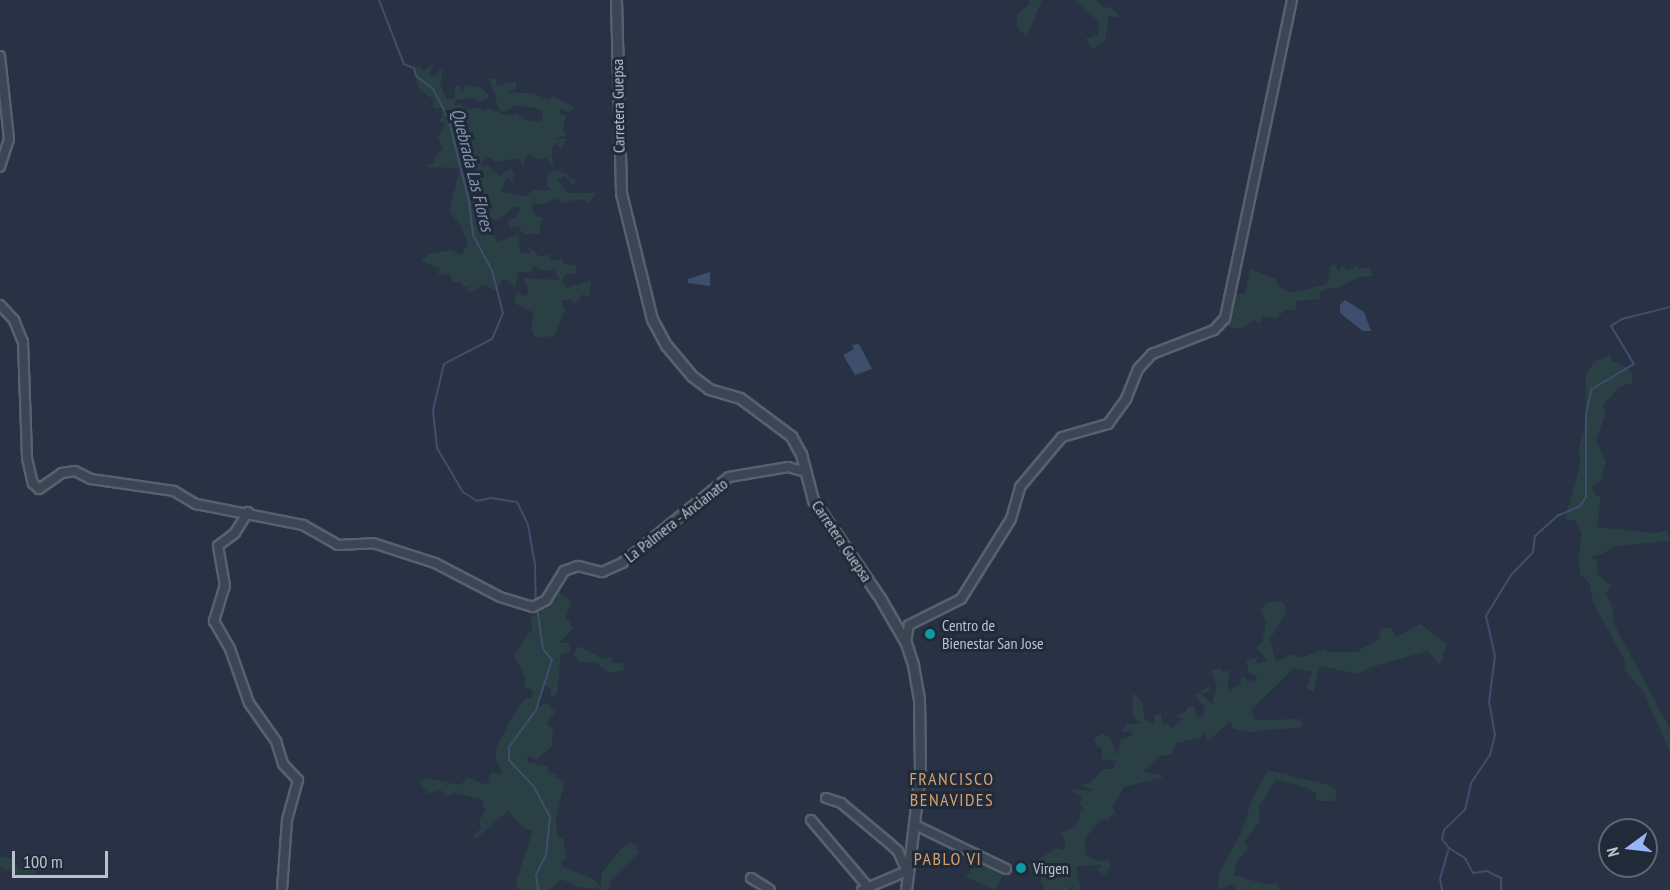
<!DOCTYPE html>
<style>
body{margin:0}
#map{position:relative;width:1670px;height:890px;overflow:hidden;background:#283244;font-family:"PT Sans Narrow",sans-serif}
div>[style]{position:absolute}
.green>*{inset:0;background:#2a4045}
.water>*{inset:0;background:#3e4f6d}
.stream>*{height:2px;margin:-1px;padding:0 1px;transform-origin:1px;border-radius:1px;background:#3e4f6d}
.roads{filter:drop-shadow(2px 0 #58606e) drop-shadow(-2px 0 #58606e) drop-shadow(0 2px #58606e) drop-shadow(0 -2px #58606e)}
.minor>*{height:8px;margin:-4px;padding:0 4px;transform-origin:4px;border-radius:4px;background:#3c4554}
.tertiary>*{height:9px;margin:-4.5px;padding:0 4.5px;transform-origin:4.5px;border-radius:4.5px;background:#3c4554}
.dots>*{width:16px;height:16px;translate:-50% -50%;box-sizing:border-box;border:3px solid #212a39;border-radius:50%}
span{translate:-50% -50%;white-space:nowrap;text-align:center;line-height:1.15;-webkit-text-stroke:6px #212a39;paint-order:stroke}
.street-label{font-size:16px;color:#bac0cd}
.poi-label{font-size:16px;color:#bac0cd}
.left{translate:0 -50%;text-align:left}
.water-label{font-size:18px;color:#8294b3;font-style:italic}
.neighbourhood-label{font-size:18px;color:#d6a06c;letter-spacing:1.5px}
.north{position:absolute;left:1598px;top:818px;width:60px;height:60px;box-sizing:border-box;background:#212a39;border:2px solid #5e6674;border-radius:50%;rotate:255deg;font-size:16px;font-weight:700;line-height:24px;text-align:center;color:#bac0cd}
.north::after{content:'';display:block;margin:auto;width:21px;height:27px;background:#95b5f7;clip-path:polygon(50% 0,100% 100%,50% 72%,0 100%)}
.scale{position:absolute;left:12px;top:851px;width:96px;height:27px;box-sizing:border-box;border:3px solid #bac0cd;border-top:0;padding-left:8px;font-size:18px;line-height:21px;white-space:nowrap;color:#bac0cd;-webkit-text-stroke:4px #212a39;paint-order:stroke}
</style>
<div id="map">
<div class="green">
<i style="clip-path:polygon(1028px 0,1042px 0,1027px 36px,1017px 28px,1017px 14px,1029px 4px)"></i>
<i style="clip-path:polygon(1074px 0,1095px 0,1105px 9px,1109px 6px,1121px 18px,1109px 16px,1105px 41px,1093px 49px,1085px 39px,1098px 35px,1099px 22px)"></i>
<i style="clip-path:polygon(434px 64px,429px 74px,435px 76px,439px 69px,443px 70px,440px 84px,447px 100px,454px 98px,455px 87px,460px 85px,462px 94px,465px 85px,480px 87px,488px 94px,489px 98px,479px 102px,475px 98px,455px 100px,455px 106px,460px 104px,466px 110px,480px 107px,483px 111px,489px 109px,509px 116px,517px 113px,525px 120px,541px 122px,543px 112px,536px 108px,516px 105px,505px 112px,499px 109px,489px 78px,497px 79px,496px 86px,516px 81px,516px 88px,508px 93px,532px 93px,549px 100px,553px 96px,575px 108px,570px 112px,560px 109px,560px 114px,566px 116px,563px 129px,567px 136px,553px 138px,567px 139px,561px 149px,558px 143px,552px 147px,553px 167px,546px 158px,537px 159px,528px 154px,523px 166px,518px 158px,496px 162px,488px 157px,482px 162px,482px 168px,487px 165px,499px 176px,511px 168px,514px 174px,512px 182px,506px 178px,501px 192px,525px 196px,534px 190px,552px 190px,546px 185px,548px 174px,555px 170px,567px 174px,571px 180px,576px 179px,573px 185px,565px 176px,557px 179px,567px 193px,596px 193px,589px 203px,581px 199px,560px 203px,558px 198px,542px 205px,534px 203px,531px 207px,537px 217px,543px 217px,539px 234px,523px 234px,518px 226px,510px 228px,508px 221px,516px 217px,521px 207px,515px 206px,497px 221px,491px 218px,487px 226px,488px 234px,495px 235px,497px 242px,519px 234px,520px 252px,532px 254px,526px 244px,540px 257px,548px 254px,553px 261px,562px 259px,564px 264px,576px 265px,576px 274px,566px 273px,562px 281px,567px 288px,591px 280px,589px 298px,583px 294px,576px 304px,571px 299px,561px 300px,565px 311px,554px 336px,535px 338px,531px 327px,534px 313px,514px 303px,518px 290px,523px 297px,529px 294px,524px 278px,559px 280px,554px 269px,544px 271px,533px 266px,531px 272px,519px 272px,515px 288px,504px 278px,496px 290px,482px 285px,470px 293px,466px 289px,472px 285px,463px 287px,462px 283px,453px 282px,450px 274px,441px 275px,437px 273px,441px 271px,439px 268px,421px 261px,429px 254px,451px 250px,461px 255px,468px 244px,460px 225px,449px 212px,460px 168px,425px 167px,435px 162px,434px 157px,443px 149px,438px 137px,445px 123px,440px 122px,443px 109px,433px 108px,433px 99px,419px 89px,414px 70px,419px 66px,423px 71px)"></i>
<i style="clip-path:polygon(1331px 265px,1335px 265px,1339px 272px,1342px 266px,1349px 270px,1357px 265px,1358px 269px,1369px 267px,1373px 276px,1360px 277px,1335px 289px,1328px 288px,1319px 293px,1320px 299px,1296px 301px,1296px 310px,1284px 310px,1277px 319px,1264px 316px,1260px 323px,1254px 320px,1240px 329px,1227px 326px,1232px 294px,1245px 294px,1250px 269px,1276px 279px,1277px 285px,1291px 293px,1327px 284px)"></i>
<i style="clip-path:polygon(1611px 354px,1611px 360px,1627px 367px,1633px 375px,1632px 383px,1619px 387px,1603px 405px,1606px 412px,1596px 441px,1606px 462px,1601px 480px,1592px 486px,1595px 495px,1601px 497px,1597px 527px,1655px 533px,1668px 530px,1670px 541px,1616px 546px,1600px 555px,1590px 556px,1597px 562px,1598px 574px,1611px 586px,1606px 593px,1613px 609px,1614px 624px,1670px 729px,1670px 752px,1643px 691px,1624px 669px,1625px 661px,1594px 604px,1589px 583px,1580px 574px,1578px 558px,1582px 533px,1575px 521px,1565px 519px,1581px 462px,1578px 452px,1585px 426px,1586px 374px,1594px 362px)"></i>
<i style="clip-path:polygon(553px 588px,571px 602px,566px 617px,573px 628px,559px 643px,568px 643px,571px 652px,561px 654px,557px 694px,551px 697px,551px 690px,544px 685px,539px 697px,539px 706px,547px 703px,555px 712px,547px 723px,553px 730px,552px 746px,536px 760px,528px 755px,527px 762px,548px 767px,549px 773px,560px 775px,555px 776px,564px 783px,556px 819px,557px 836px,563px 838px,567px 858px,561px 861px,563px 867px,593px 879px,601px 887px,602px 872px,621px 849px,631px 843px,636px 845px,639px 852px,611px 880px,609px 890px,579px 887px,561px 879px,549px 890px,519px 890px,516px 883px,533px 830px,525px 829px,508px 811px,475px 839px,473px 837px,481px 828px,479px 821px,486px 809px,482px 805px,484px 800px,454px 793px,447px 797px,441px 790px,428px 794px,419px 782px,426px 778px,460px 785px,468px 778px,484px 784px,488px 783px,490px 773px,503px 774px,495px 756px,497px 746px,511px 719px,525px 698px,532px 698px,533px 691px,524px 686px,525px 677px,514px 655px,532px 629px,531px 617px,540px 613px)"></i>
<i style="clip-path:polygon(1282px 601px,1287px 611px,1270px 639px,1276px 662px,1292px 654px,1301px 658px,1325px 649px,1326px 652px,1356px 652px,1379px 639px,1381px 629px,1391px 627px,1395px 637px,1421px 624px,1447px 644px,1441px 662px,1440px 666px,1428px 651px,1371px 667px,1358px 674px,1320px 666px,1313px 692px,1307px 688px,1312px 672px,1294px 668px,1251px 710px,1255px 720px,1301px 719px,1302px 727px,1249px 732px,1234px 729px,1230px 722px,1208px 741px,1204px 731px,1200px 738px,1176px 743px,1172px 754px,1161px 756px,1143px 771px,1163px 776px,1161px 778px,1124px 787px,1113px 806px,1117px 817px,1112px 814px,1108px 820px,1102px 820px,1085px 838px,1086px 855px,1097px 861px,1108px 860px,1111px 865px,1105px 875px,1097px 870px,1102px 865px,1076px 866px,1081px 890px,1073px 890px,1072px 885px,1069px 890px,1044px 890px,1040px 878px,1031px 870px,1015px 873px,1012px 869px,1026px 867px,1033px 859px,1038px 860px,1056px 848px,1064px 850px,1066px 842px,1061px 833px,1073px 827px,1079px 821px,1080px 811px,1085px 810px,1079px 804px,1082px 797px,1070px 789px,1094px 791px,1081px 785px,1090px 783px,1104px 769px,1113px 769px,1117px 761px,1102px 759px,1102px 748px,1097px 747px,1094px 739px,1101px 734px,1109px 736px,1118px 756px,1120px 740px,1133px 735px,1131px 731px,1121px 732px,1127px 724px,1141px 724px,1133px 717px,1133px 693px,1142px 702px,1145px 720px,1155px 725px,1154px 716px,1161px 713px,1163px 725px,1168px 724px,1171px 729px,1182px 719px,1175px 716px,1186px 712px,1188px 707px,1195px 706px,1196px 717px,1203px 716px,1205px 708px,1195px 696px,1210px 685px,1209px 691px,1201px 694px,1212px 704px,1217px 685px,1211px 671px,1220px 668px,1223px 672px,1229px 670px,1228px 692px,1241px 683px,1241px 676px,1249px 681px,1256px 680px,1257px 675px,1249px 673px,1246px 661px,1259px 657px,1255px 662px,1259px 664px,1268px 660px,1255px 647px,1262px 643px,1266px 624px,1260px 609px,1267px 603px)"></i>
<i style="clip-path:polygon(578px 646px,604px 659px,611px 657px,613px 663px,623px 663px,624px 670px,609px 673px,596px 663px,579px 662px,576px 656px,571px 658px)"></i>
<i style="clip-path:polygon(1268px 770px,1328px 785px,1337px 790px,1336px 796px,1334px 801px,1317px 801px,1316px 793px,1307px 788px,1276px 779px,1259px 807px,1259px 822px,1244px 842px,1248px 849px,1237px 861px,1234px 875px,1268px 885px,1276px 883px,1281px 890px,1234px 890px,1237px 887px,1232px 884px,1217px 890px,1220px 871px,1241px 833px,1252px 800px)"></i>
<i style="clip-path:polygon(0 857px,13px 858px,18px 868px,25px 870px,32px 865px,37px 867px,35px 874px,20px 875px,0 867px)"></i>
<i style="clip-path:polygon(978px 858px,1003px 876px,995px 890px,966px 877px)"></i>
</div>
<div class="water">
<i style="clip-path:polygon(710px 272px,710px 286px,688px 283px,688px 279px)"></i>
<i style="clip-path:polygon(1345px 300px,1364px 312px,1371px 331px,1363px 331px,1340px 313px,1340px 305px)"></i>
<i style="clip-path:polygon(859px 344px,872px 369px,855px 375px,843px 355px,854px 349px,852px 345px)"></i>
</div>
<div class="stream">
<i style="left:379px;top:0;width:69px;rotate:68.7deg"></i>
<i style="left:404px;top:64px;width:11px;rotate:22deg"></i>
<i style="left:414px;top:68px;width:8px;rotate:76deg"></i>
<i style="left:416px;top:76px;width:21px;rotate:37deg"></i>
<i style="left:433px;top:89px;width:32px;rotate:62deg"></i>
<i style="left:448px;top:117px;width:87px;rotate:76deg"></i>
<i style="left:469px;top:201px;width:34px;rotate:83deg"></i>
<i style="left:473px;top:235px;width:40px;rotate:62deg"></i>
<i style="left:492px;top:270px;width:44px;rotate:75.7deg"></i>
<i style="left:503px;top:313px;width:28px;rotate:113deg"></i>
<i style="left:492px;top:339px;width:54px;rotate:152.5deg"></i>
<i style="left:444px;top:364px;width:47px;rotate:103.4deg"></i>
<i style="left:433px;top:410px;width:38px;rotate:84deg"></i>
<i style="left:437px;top:448px;width:51px;rotate:59.4deg"></i>
<i style="left:463px;top:492px;width:17px;rotate:33deg"></i>
<i style="left:477px;top:501px;width:14px;rotate:-12deg"></i>
<i style="left:491px;top:498px;width:26px;rotate:9deg"></i>
<i style="left:517px;top:502px;width:25px;rotate:64deg"></i>
<i style="left:528px;top:525px;width:39px;rotate:80deg"></i>
<i style="left:535px;top:563px;width:39px;rotate:89deg"></i>
<i style="left:537px;top:608px;width:41px;rotate:81.7deg"></i>
<i style="left:543px;top:649px;width:14px;rotate:51deg"></i>
<i style="left:552px;top:660px;width:52px;rotate:107.7deg"></i>
<i style="left:536px;top:710px;width:46px;rotate:126.1deg"></i>
<i style="left:509px;top:747px;width:13px;rotate:90deg"></i>
<i style="left:509px;top:760px;width:37px;rotate:47deg"></i>
<i style="left:534px;top:787px;width:34px;rotate:62deg"></i>
<i style="left:550px;top:817px;width:38px;rotate:96deg"></i>
<i style="left:546px;top:855px;width:22px;rotate:117deg"></i>
<i style="left:536px;top:875px;width:15px;rotate:82deg"></i>
<i style="left:1449px;top:848px;width:19px;rotate:32deg"></i>
<i style="left:1465px;top:858px;width:17px;rotate:62deg"></i>
<i style="left:1473px;top:873px;width:14px;rotate:-8deg"></i>
<i style="left:1487px;top:871px;width:16px;rotate:27deg"></i>
<i style="left:1501px;top:878px;width:12px;rotate:90deg"></i>
<i style="left:1442px;top:890px;width:11px;rotate:-100deg"></i>
<i style="left:1440px;top:879px;width:32px;rotate:-74deg"></i>
<i style="left:1449px;top:848px;width:11px;rotate:-128deg"></i>
<i style="left:1442px;top:839px;width:9px;rotate:-77deg"></i>
<i style="left:1444px;top:830px;width:29px;rotate:-44deg"></i>
<i style="left:1465px;top:810px;width:28px;rotate:-77deg"></i>
<i style="left:1471px;top:783px;width:34px;rotate:-56deg"></i>
<i style="left:1490px;top:755px;width:21px;rotate:-76deg"></i>
<i style="left:1495px;top:735px;width:34px;rotate:-100deg"></i>
<i style="left:1489px;top:702px;width:46px;rotate:-82.6deg"></i>
<i style="left:1495px;top:656px;width:41px;rotate:-102.7deg"></i>
<i style="left:1486px;top:616px;width:48px;rotate:-58.6deg"></i>
<i style="left:1511px;top:575px;width:32px;rotate:-46deg"></i>
<i style="left:1533px;top:552px;width:16px;rotate:-83deg"></i>
<i style="left:1535px;top:536px;width:30px;rotate:-42deg"></i>
<i style="left:1557px;top:516px;width:25px;rotate:-23deg"></i>
<i style="left:1580px;top:506px;width:11px;rotate:-56deg"></i>
<i style="left:1586px;top:497px;width:83px;rotate:-90deg"></i>
<i style="left:1586px;top:414px;width:26px;rotate:-77deg"></i>
<i style="left:1592px;top:389px;width:49px;rotate:-30.8deg"></i>
<i style="left:1634px;top:364px;width:44px;rotate:-121.2deg"></i>
<i style="left:1611px;top:326px;width:13px;rotate:-32deg"></i>
<i style="left:1622px;top:319px;width:49px;rotate:-14deg"></i>
</div>
<div class="roads">
<div class="minor">
<i style="left:0;top:56px;width:83px;rotate:83.8deg"></i>
<i style="left:9px;top:139px;width:29px;rotate:108deg"></i>
<i style="left:0;top:305px;width:21px;rotate:47deg"></i>
<i style="left:14px;top:320px;width:24px;rotate:68deg"></i>
<i style="left:23px;top:342px;width:116px;rotate:88deg"></i>
<i style="left:27px;top:458px;width:26px;rotate:77deg"></i>
<i style="left:33px;top:483px;width:8px;rotate:45deg"></i>
<i style="left:39px;top:489px;width:28px;rotate:-35deg"></i>
<i style="left:62px;top:473px;width:13px;rotate:-9deg"></i>
<i style="left:75px;top:471px;width:18px;rotate:27deg"></i>
<i style="left:91px;top:479px;width:84px;rotate:8.2deg"></i>
<i style="left:174px;top:491px;width:26px;rotate:31deg"></i>
<i style="left:196px;top:504px;width:109px;rotate:11.1deg"></i>
<i style="left:303px;top:525px;width:40px;rotate:29.7deg"></i>
<i style="left:338px;top:545px;width:35px;rotate:-3deg"></i>
<i style="left:373px;top:543px;width:65px;rotate:17.9deg"></i>
<i style="left:435px;top:563px;width:73px;rotate:27.6deg"></i>
<i style="left:500px;top:597px;width:34px;rotate:17deg"></i>
<i style="left:533px;top:607px;width:15px;rotate:-28deg"></i>
<i style="left:546px;top:600px;width:34px;rotate:-58deg"></i>
<i style="left:564px;top:571px;width:15px;rotate:-20deg"></i>
<i style="left:578px;top:566px;width:25px;rotate:14deg"></i>
<i style="left:602px;top:572px;width:22px;rotate:-24deg"></i>
<i style="left:622px;top:563px;width:137px;rotate:-38.8deg"></i>
<i style="left:729px;top:477px;width:60px;rotate:-9.6deg"></i>
<i style="left:788px;top:467px;width:19px;rotate:16deg"></i>
<i style="left:248px;top:512px;width:25px;rotate:122deg"></i>
<i style="left:235px;top:533px;width:21px;rotate:143deg"></i>
<i style="left:218px;top:546px;width:40px;rotate:80deg"></i>
<i style="left:225px;top:585px;width:38px;rotate:107deg"></i>
<i style="left:214px;top:621px;width:32px;rotate:60deg"></i>
<i style="left:230px;top:649px;width:57px;rotate:70.6deg"></i>
<i style="left:249px;top:703px;width:47px;rotate:54.6deg"></i>
<i style="left:276px;top:741px;width:24px;rotate:73deg"></i>
<i style="left:283px;top:764px;width:22px;rotate:47deg"></i>
<i style="left:298px;top:780px;width:41px;rotate:105.4deg"></i>
<i style="left:287px;top:820px;width:70px;rotate:94.1deg"></i>
<i style="left:906px;top:643px;width:18px;rotate:-81deg"></i>
<i style="left:909px;top:625px;width:58px;rotate:-26.6deg"></i>
<i style="left:961px;top:599px;width:94px;rotate:-58deg"></i>
<i style="left:1011px;top:519px;width:33px;rotate:-74deg"></i>
<i style="left:1020px;top:487px;width:65px;rotate:-50deg"></i>
<i style="left:1062px;top:437px;width:48px;rotate:-15.8deg"></i>
<i style="left:1108px;top:424px;width:31px;rotate:-54deg"></i>
<i style="left:1126px;top:399px;width:32px;rotate:-68deg"></i>
<i style="left:1138px;top:369px;width:21px;rotate:-47deg"></i>
<i style="left:1152px;top:354px;width:66px;rotate:-21.2deg"></i>
<i style="left:1214px;top:330px;width:16px;rotate:-47deg"></i>
<i style="left:1225px;top:318px;width:325px;rotate:-78.1deg"></i>
<i style="left:826px;top:798px;width:16px;rotate:18deg"></i>
<i style="left:841px;top:803px;width:62px;rotate:39.8deg"></i>
<i style="left:889px;top:843px;width:12px;rotate:42deg"></i>
<i style="left:898px;top:851px;width:22px;rotate:66deg"></i>
<i style="left:907px;top:871px;width:49px;rotate:157.1deg"></i>
<i style="left:811px;top:820px;width:88px;rotate:49.6deg"></i>
<i style="left:915px;top:825px;width:101px;rotate:25.8deg"></i>
<i style="left:751px;top:878px;width:22px;rotate:32deg"></i>
</div>
<div class="tertiary">
<i style="left:616px;top:0;width:193px;rotate:88.5deg"></i>
<i style="left:621px;top:193px;width:130px;rotate:76.2deg"></i>
<i style="left:652px;top:319px;width:30px;rotate:62deg"></i>
<i style="left:666px;top:345px;width:40px;rotate:50deg"></i>
<i style="left:692px;top:376px;width:21px;rotate:37deg"></i>
<i style="left:709px;top:389px;width:32px;rotate:16deg"></i>
<i style="left:740px;top:398px;width:64px;rotate:36.7deg"></i>
<i style="left:791px;top:436px;width:21px;rotate:61deg"></i>
<i style="left:801px;top:454px;width:48px;rotate:75.4deg"></i>
<i style="left:813px;top:500px;width:119px;rotate:55.6deg"></i>
<i style="left:880px;top:598px;width:52px;rotate:60deg"></i>
<i style="left:906px;top:643px;width:23px;rotate:72deg"></i>
<i style="left:913px;top:665px;width:35px;rotate:80deg"></i>
<i style="left:919px;top:699px;width:74px;rotate:89.2deg"></i>
<i style="left:920px;top:773px;width:118px;rotate:96.8deg"></i>
</div>
</div>
<div class="dots">
<i style="left:930px;top:634px;background:#0f9aa8"></i>
<i style="left:1021px;top:868px;background:#0f9aa8"></i>
</div>
<div class="street-label">
<span style="left:618px;top:106px;rotate:-91deg">Carretera Guepsa</span>
<span style="left:676px;top:520px;rotate:-38deg">La Palmera - Ancianato</span>
<span style="left:842px;top:541px;rotate:56deg">Carretera Guepsa</span>
</div>
<div class="poi-label">
<span class="left" style="left:942px;top:634px">Centro de<br>Bienestar San Jose</span>
<span class="left" style="left:1033px;top:868px">Virgen</span>
</div>
<div class="water-label">
<span style="left:472px;top:170px;rotate:76deg">Quebrada Las Flores</span>
</div>
<div class="neighbourhood-label">
<span style="left:952px;top:790px">FRANCISCO<br>BENAVIDES</span>
<span style="left:948px;top:859px">PABLO VI</span>
</div>
<div class="north">N</div>
<div class="scale">100 m</div>
</div>
